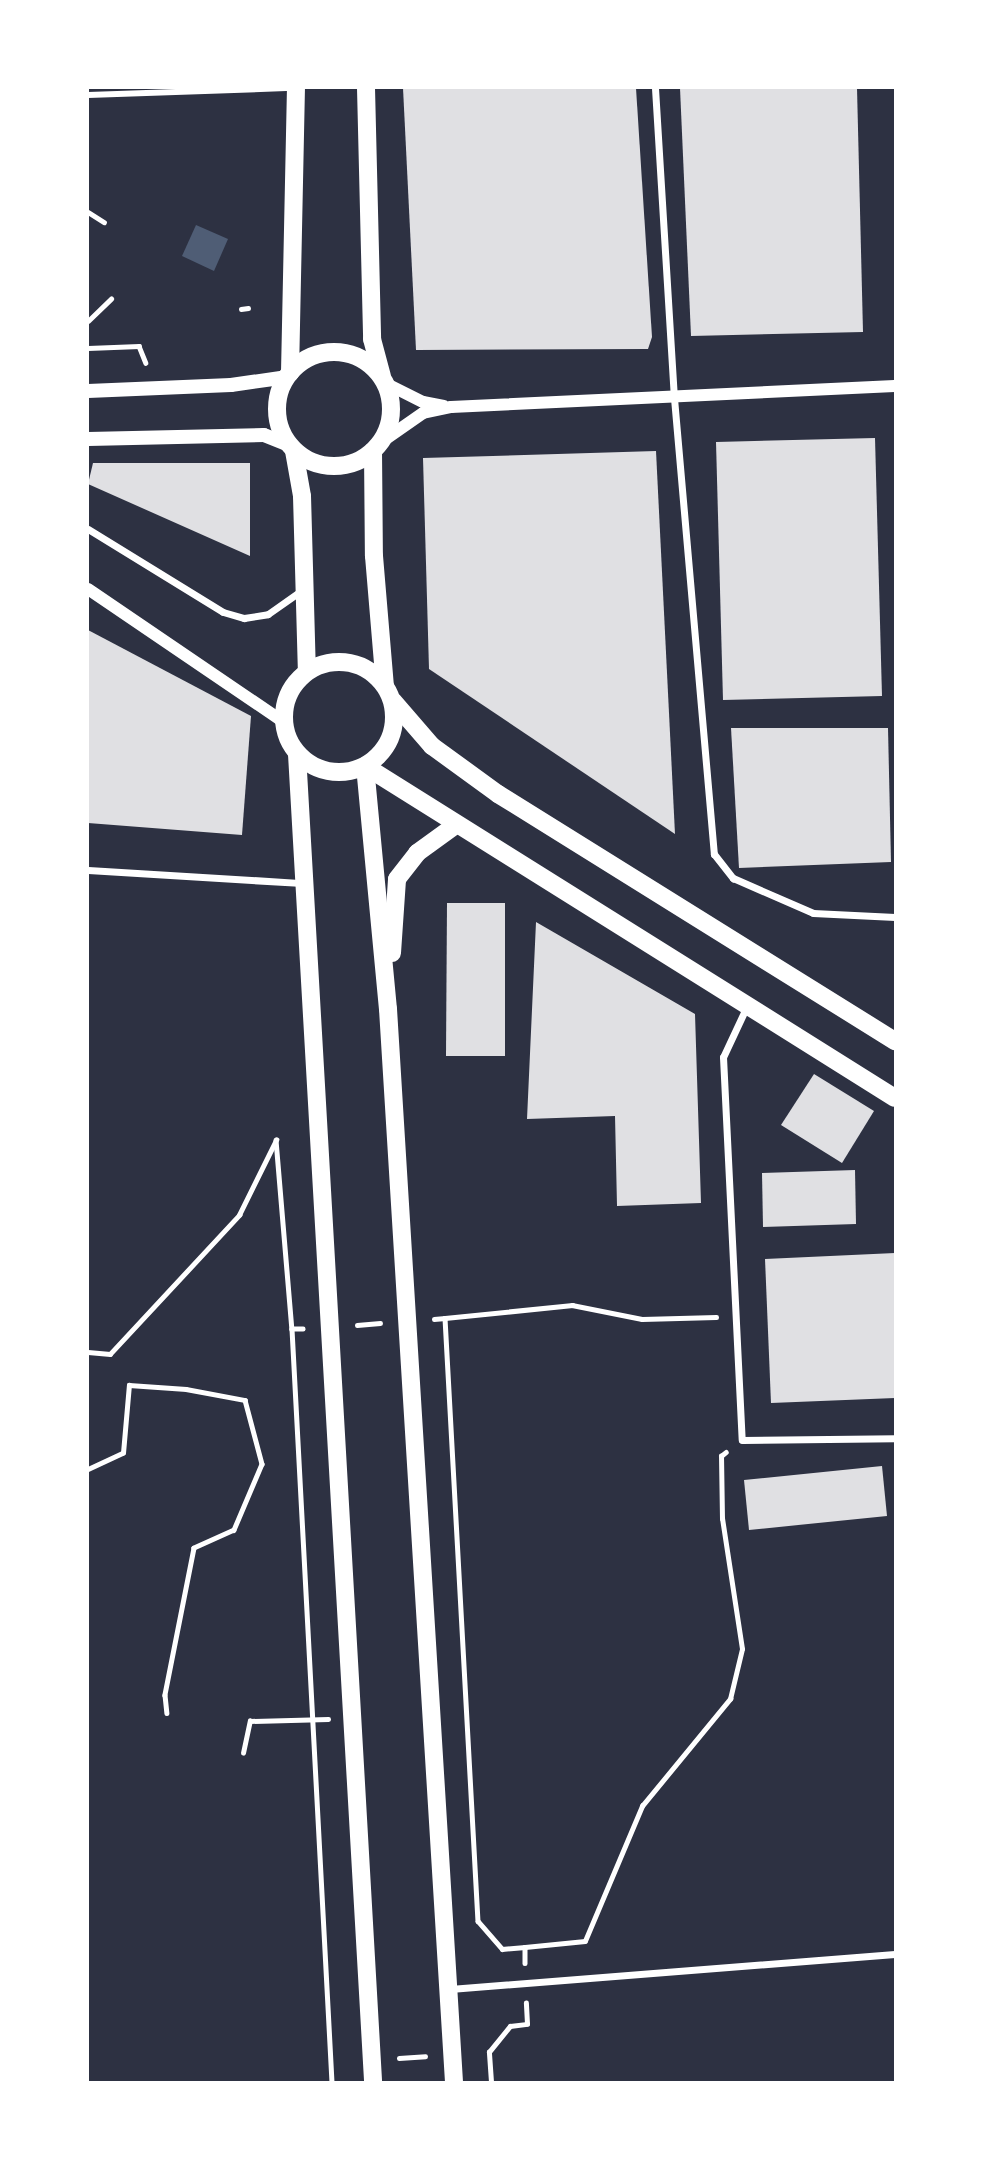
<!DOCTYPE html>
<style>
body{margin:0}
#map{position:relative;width:983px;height:2170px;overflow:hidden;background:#2d3142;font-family:Spectral,serif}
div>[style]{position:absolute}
.water>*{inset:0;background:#4f5d75}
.building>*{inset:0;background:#e0e0e3}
.path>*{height:4.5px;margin:-2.25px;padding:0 2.25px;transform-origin:2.25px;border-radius:2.25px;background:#fff}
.pedestrian>*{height:6px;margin:-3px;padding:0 3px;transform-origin:3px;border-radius:3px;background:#fff}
.minor>*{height:7px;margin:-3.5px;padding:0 3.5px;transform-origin:3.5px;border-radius:3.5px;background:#fff}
.tertiary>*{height:12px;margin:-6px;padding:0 6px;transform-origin:6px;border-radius:6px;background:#fff}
.secondary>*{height:14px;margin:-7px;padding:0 7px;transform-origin:7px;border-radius:7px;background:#fff}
.primary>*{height:18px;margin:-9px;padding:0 9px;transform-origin:9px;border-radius:9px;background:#fff}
.primary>.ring{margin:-9px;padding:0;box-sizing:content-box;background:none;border:18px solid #fff;border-radius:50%}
span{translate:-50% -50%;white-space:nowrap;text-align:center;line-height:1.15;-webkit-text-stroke:7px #fff;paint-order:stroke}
.frame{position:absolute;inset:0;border:89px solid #fff;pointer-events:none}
</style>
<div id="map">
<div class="water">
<i style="clip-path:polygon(196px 225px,228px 239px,214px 271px,182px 256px)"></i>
</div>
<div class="building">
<i style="clip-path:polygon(403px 88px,636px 88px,652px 337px,648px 349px,416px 350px)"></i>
<i style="clip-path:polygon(680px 88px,857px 88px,863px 332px,691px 336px)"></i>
<i style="clip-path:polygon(875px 438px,882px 696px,723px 700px,716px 442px)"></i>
<i style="clip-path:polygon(656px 451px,675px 834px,429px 669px,423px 458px)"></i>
<i style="clip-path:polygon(93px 463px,250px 463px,250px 556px,88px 484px)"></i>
<i style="clip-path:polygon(88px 630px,251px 716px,242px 835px,88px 823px)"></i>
<i style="clip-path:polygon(731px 728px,888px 728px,891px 862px,739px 868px)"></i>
<i style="clip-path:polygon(447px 903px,505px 903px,505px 1056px,446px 1056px)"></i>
<i style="clip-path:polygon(536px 922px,695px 1014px,701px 1203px,617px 1206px,615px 1116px,527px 1119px)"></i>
<i style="clip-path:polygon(814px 1074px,874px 1111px,842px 1163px,781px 1125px)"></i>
<i style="clip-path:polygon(855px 1170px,856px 1224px,763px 1227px,762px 1173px)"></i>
<i style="clip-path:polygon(895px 1253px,895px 1398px,771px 1403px,765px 1259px)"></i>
<i style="clip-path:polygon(882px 1466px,887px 1516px,749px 1530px,744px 1480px)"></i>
</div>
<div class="path">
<i style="left:88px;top:212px;width:19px;rotate:32deg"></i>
<i style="left:241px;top:309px;width:7px;rotate:-8deg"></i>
<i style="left:88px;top:321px;width:32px;rotate:-44deg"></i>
<i style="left:88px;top:348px;width:51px;rotate:-2.2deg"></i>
<i style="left:139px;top:346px;width:18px;rotate:68deg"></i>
<i style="left:445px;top:1318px;width:128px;rotate:-5.8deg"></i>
<i style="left:572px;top:1305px;width:71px;rotate:11.3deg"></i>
<i style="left:642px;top:1319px;width:74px;rotate:-1.5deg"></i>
<i style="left:434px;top:1319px;width:11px;rotate:-5deg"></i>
<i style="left:445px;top:1318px;width:604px;rotate:86.87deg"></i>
<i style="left:478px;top:1921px;width:37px;rotate:49deg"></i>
<i style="left:502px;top:1949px;width:23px;rotate:-5deg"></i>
<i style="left:525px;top:1947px;width:16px;rotate:90deg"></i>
<i style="left:357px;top:1325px;width:23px;rotate:-5deg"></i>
<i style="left:303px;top:1329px;width:11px;rotate:180deg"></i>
<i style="left:292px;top:1329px;width:754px;rotate:86.96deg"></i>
<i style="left:88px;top:1352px;width:22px;rotate:5deg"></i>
<i style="left:110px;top:1354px;width:190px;rotate:-47.1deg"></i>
<i style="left:239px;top:1215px;width:84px;rotate:-63.7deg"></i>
<i style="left:276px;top:1140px;width:190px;rotate:85.2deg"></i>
<i style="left:88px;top:1469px;width:38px;rotate:-25deg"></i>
<i style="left:123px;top:1453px;width:68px;rotate:-85deg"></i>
<i style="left:129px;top:1385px;width:57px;rotate:4deg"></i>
<i style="left:186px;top:1389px;width:60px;rotate:10.6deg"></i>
<i style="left:245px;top:1400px;width:66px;rotate:75.1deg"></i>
<i style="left:262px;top:1464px;width:72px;rotate:113deg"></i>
<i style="left:234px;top:1530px;width:44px;rotate:155.8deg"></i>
<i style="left:194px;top:1548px;width:150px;rotate:101.2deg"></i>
<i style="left:165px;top:1695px;width:18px;rotate:84deg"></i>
<i style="left:243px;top:1753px;width:33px;rotate:-78deg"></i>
<i style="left:250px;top:1721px;width:78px;rotate:-1.5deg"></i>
<i style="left:525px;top:1947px;width:60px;rotate:-5.7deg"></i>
<i style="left:585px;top:1941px;width:147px;rotate:-67.1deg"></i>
<i style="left:642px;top:1806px;width:139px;rotate:-50.6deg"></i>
<i style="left:730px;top:1699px;width:51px;rotate:-76.5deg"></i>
<i style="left:742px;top:1649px;width:132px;rotate:-98.7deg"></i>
<i style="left:722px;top:1519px;width:63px;rotate:-90.9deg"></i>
<i style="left:721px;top:1456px;width:6px;rotate:-39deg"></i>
<i style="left:399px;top:2058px;width:26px;rotate:-4deg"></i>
<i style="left:491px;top:2082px;width:30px;rotate:-94deg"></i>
<i style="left:489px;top:2052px;width:33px;rotate:-51deg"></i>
<i style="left:510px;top:2026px;width:17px;rotate:-7deg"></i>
<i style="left:527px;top:2024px;width:21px;rotate:-93deg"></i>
</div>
<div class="pedestrian">
<i style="left:88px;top:95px;width:205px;rotate:-2deg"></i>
</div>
<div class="minor">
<i style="left:655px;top:88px;width:311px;rotate:86.5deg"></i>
<i style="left:674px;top:398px;width:458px;rotate:85deg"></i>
<i style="left:714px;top:854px;width:31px;rotate:52deg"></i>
<i style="left:733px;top:878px;width:87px;rotate:23.6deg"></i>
<i style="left:813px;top:913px;width:82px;rotate:2.8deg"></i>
<i style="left:88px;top:529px;width:158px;rotate:31.6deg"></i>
<i style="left:223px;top:612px;width:22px;rotate:16deg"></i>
<i style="left:244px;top:618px;width:24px;rotate:-9deg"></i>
<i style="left:268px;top:614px;width:42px;rotate:-35.2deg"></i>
<i style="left:88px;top:870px;width:215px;rotate:3.5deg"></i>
<i style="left:746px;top:1008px;width:54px;rotate:115.1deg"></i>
<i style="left:723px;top:1057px;width:383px;rotate:87.2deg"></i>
<i style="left:742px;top:1440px;width:153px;rotate:-0.7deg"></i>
<i style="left:450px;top:1989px;width:446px;rotate:-4.5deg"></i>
</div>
<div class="tertiary">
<i style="left:385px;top:383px;width:42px;rotate:26.6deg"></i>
<i style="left:423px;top:402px;width:21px;rotate:11deg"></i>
<i style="left:380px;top:443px;width:52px;rotate:-34.9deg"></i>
<i style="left:423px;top:413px;width:29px;rotate:-12deg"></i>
<i style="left:451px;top:407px;width:444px;rotate:-2.7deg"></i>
<i style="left:88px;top:589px;width:237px;rotate:34.2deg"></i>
</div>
<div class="secondary">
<i style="left:88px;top:391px;width:143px;rotate:-2.4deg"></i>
<i style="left:231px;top:385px;width:57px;rotate:-8.1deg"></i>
<i style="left:88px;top:439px;width:176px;rotate:-1.3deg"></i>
<i style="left:264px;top:435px;width:27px;rotate:22deg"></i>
</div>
<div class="primary">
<i style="left:366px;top:88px;width:251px;rotate:88.6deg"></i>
<i style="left:372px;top:339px;width:38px;rotate:75deg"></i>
<i class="ring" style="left:277px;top:352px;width:96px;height:96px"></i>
<i style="left:290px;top:373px;width:285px;rotate:-88.8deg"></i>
<i style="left:294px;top:451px;width:46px;rotate:79.9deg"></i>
<i style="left:302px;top:496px;width:175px;rotate:88.4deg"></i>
<i style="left:373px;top:451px;width:105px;rotate:89.5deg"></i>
<i style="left:374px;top:556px;width:130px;rotate:85.2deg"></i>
<i class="ring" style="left:284px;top:662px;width:92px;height:92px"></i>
<i style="left:393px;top:701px;width:60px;rotate:49.1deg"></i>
<i style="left:432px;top:746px;width:82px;rotate:36deg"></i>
<i style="left:498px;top:794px;width:468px;rotate:31.9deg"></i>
<i style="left:297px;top:754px;width:1330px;rotate:86.72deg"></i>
<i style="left:365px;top:766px;width:244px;rotate:84.6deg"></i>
<i style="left:388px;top:1009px;width:1075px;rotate:86.48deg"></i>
<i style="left:365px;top:766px;width:625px;rotate:32.06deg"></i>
<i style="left:392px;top:953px;width:74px;rotate:-86.1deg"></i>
<i style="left:397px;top:879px;width:33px;rotate:-52deg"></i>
<i style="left:417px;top:853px;width:49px;rotate:-35.9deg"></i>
</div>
<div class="frame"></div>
</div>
